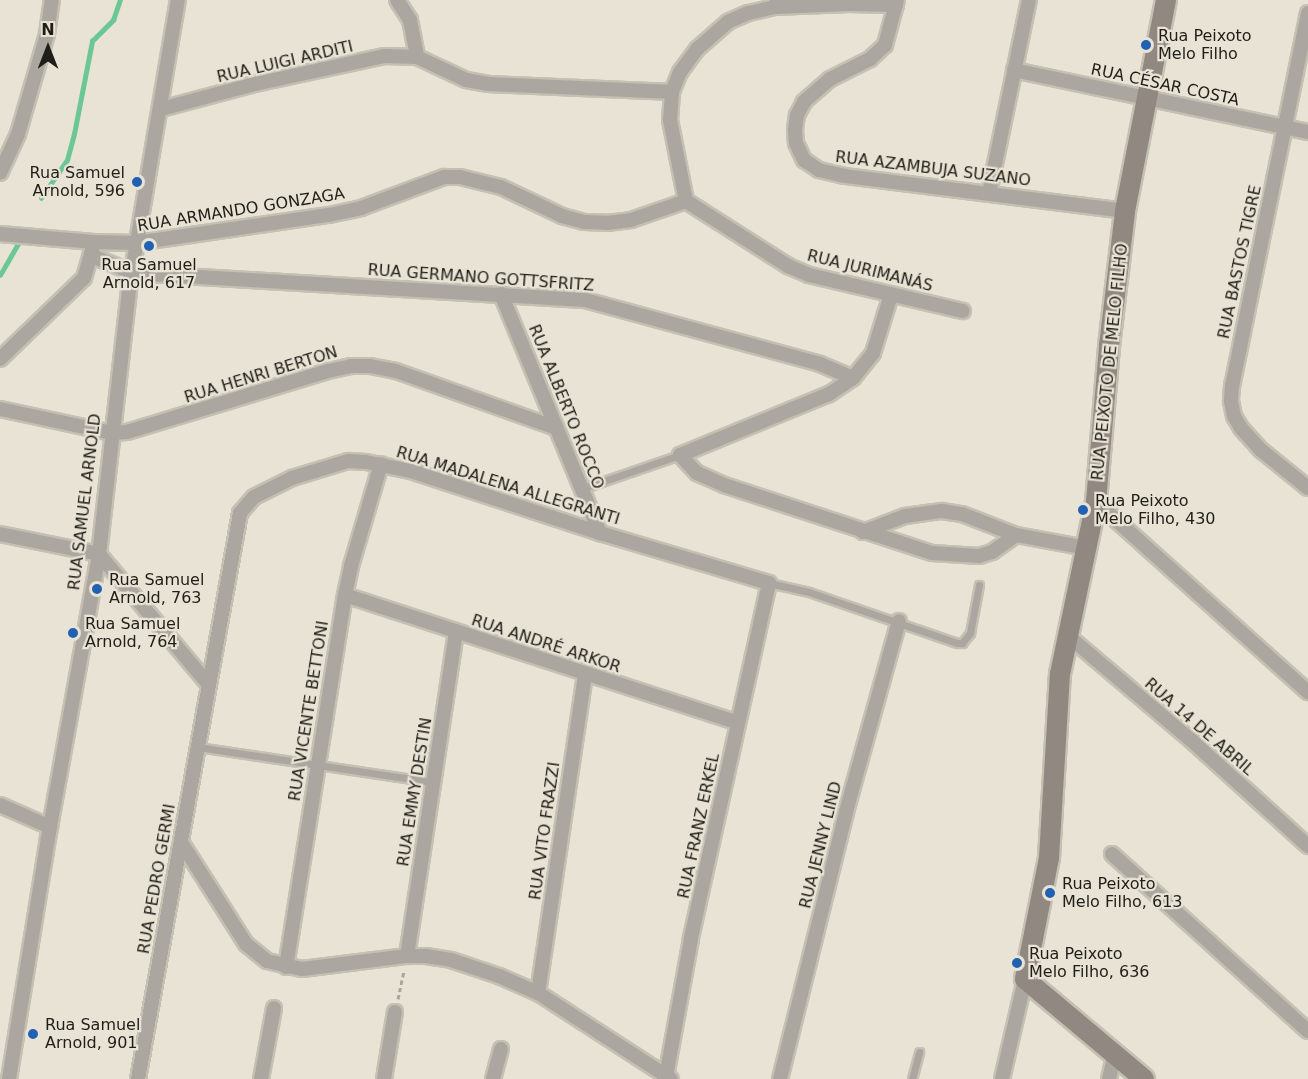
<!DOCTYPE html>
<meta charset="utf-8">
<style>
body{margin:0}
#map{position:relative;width:1308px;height:1079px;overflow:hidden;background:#e8e3d4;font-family:"DejaVu Sans",sans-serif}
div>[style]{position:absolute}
.stream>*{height:4.5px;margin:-2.25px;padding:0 2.25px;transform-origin:2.25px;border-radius:2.25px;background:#6bc895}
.path>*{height:3px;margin-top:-1.5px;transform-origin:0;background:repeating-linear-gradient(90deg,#aaa699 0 4.5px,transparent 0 7.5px)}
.roads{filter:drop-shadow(2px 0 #c4c0b2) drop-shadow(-2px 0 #c4c0b2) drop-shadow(0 2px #c4c0b2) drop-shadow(0 -2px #c4c0b2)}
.lane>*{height:7px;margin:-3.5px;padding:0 3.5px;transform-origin:3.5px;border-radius:3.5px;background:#aca6a1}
.street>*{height:14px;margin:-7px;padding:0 7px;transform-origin:7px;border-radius:7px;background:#aca6a1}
.secondary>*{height:20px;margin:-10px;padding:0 10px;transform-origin:10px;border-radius:10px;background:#908881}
.dots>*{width:16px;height:16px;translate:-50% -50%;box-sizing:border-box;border:3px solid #e8e3d4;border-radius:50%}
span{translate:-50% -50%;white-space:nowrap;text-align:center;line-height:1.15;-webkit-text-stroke:4.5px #e8e3d4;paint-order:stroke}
.poi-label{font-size:16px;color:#201e18}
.left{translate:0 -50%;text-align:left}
.right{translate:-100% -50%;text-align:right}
.street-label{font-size:16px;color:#201e18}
.north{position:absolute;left:18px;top:18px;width:60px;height:60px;-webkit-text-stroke:4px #e8e3d4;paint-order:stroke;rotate:0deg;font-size:16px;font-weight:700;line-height:24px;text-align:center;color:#201e18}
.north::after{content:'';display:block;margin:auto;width:21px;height:27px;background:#201e18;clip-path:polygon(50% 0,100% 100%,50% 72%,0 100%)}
</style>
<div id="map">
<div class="stream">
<i style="left:41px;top:198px;width:46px;rotate:-55.6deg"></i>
<i style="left:67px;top:160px;width:27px;rotate:-75deg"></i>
<i style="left:74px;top:134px;width:95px;rotate:-79deg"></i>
<i style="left:92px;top:41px;width:30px;rotate:-45deg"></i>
<i style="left:113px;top:20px;width:21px;rotate:-71deg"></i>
<i style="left:0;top:275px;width:38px;rotate:-60deg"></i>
</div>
<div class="path">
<i style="left:398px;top:999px;width:30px;rotate:-78deg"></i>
</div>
<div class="roads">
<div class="lane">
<i style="left:581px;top:489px;width:105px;rotate:-19deg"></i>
<i style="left:769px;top:583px;width:41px;rotate:12.7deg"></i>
<i style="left:809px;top:592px;width:157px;rotate:19deg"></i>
<i style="left:957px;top:643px;width:5px"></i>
<i style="left:962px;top:643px;width:13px;rotate:-51deg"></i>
<i style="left:970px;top:633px;width:49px;rotate:-79.4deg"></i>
<i style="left:198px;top:747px;width:238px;rotate:8.5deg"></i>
<i style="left:912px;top:1079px;width:28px;rotate:-75deg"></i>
</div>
<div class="street">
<i style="left:397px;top:0;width:24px;rotate:57deg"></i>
<i style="left:410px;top:20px;width:38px;rotate:79deg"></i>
<i style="left:417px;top:57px;width:54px;rotate:25.1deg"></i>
<i style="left:466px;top:80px;width:23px;rotate:10deg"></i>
<i style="left:489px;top:84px;width:183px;rotate:2.5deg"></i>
<i style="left:777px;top:0;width:7px;rotate:106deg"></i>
<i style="left:775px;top:7px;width:28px;rotate:167deg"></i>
<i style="left:748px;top:13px;width:22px;rotate:156deg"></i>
<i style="left:728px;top:22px;width:41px;rotate:138.9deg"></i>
<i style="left:697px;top:49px;width:29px;rotate:126deg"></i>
<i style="left:680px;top:72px;width:22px;rotate:112deg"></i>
<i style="left:672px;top:92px;width:28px;rotate:94deg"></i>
<i style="left:670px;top:120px;width:83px;rotate:78.8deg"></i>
<i style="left:686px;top:201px;width:121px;rotate:32.5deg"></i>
<i style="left:788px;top:266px;width:23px;rotate:23deg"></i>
<i style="left:809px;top:275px;width:158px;rotate:13.2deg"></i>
<i style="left:897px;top:0;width:47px;rotate:104.9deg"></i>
<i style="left:885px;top:45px;width:21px;rotate:137deg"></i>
<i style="left:870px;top:59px;width:45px;rotate:153.4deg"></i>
<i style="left:830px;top:79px;width:35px;rotate:139deg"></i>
<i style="left:804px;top:102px;width:15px;rotate:118deg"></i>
<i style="left:797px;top:115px;width:15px;rotate:98deg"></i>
<i style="left:795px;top:130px;width:13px;rotate:86deg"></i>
<i style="left:796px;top:143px;width:19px;rotate:65deg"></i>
<i style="left:804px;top:160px;width:18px;rotate:34deg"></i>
<i style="left:819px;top:170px;width:27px;rotate:13deg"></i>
<i style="left:845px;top:176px;width:282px;rotate:7.1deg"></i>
<i style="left:775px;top:7px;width:74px;rotate:-2.3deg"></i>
<i style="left:849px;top:4px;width:47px;rotate:1.2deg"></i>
<i style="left:1308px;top:13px;width:380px;rotate:101.5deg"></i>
<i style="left:1232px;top:385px;width:16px;rotate:94deg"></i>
<i style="left:1231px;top:401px;width:15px;rotate:79deg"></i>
<i style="left:1234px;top:416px;width:14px;rotate:60deg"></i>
<i style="left:1241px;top:428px;width:30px;rotate:48deg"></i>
<i style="left:1261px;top:450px;width:60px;rotate:39deg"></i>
<i style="left:1014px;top:70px;width:300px;rotate:11.9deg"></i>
<i style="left:161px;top:109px;width:97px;rotate:-14.9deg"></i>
<i style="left:255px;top:84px;width:133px;rotate:-12.2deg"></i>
<i style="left:385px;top:56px;width:32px;rotate:2deg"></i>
<i style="left:0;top:173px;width:43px;rotate:-65.2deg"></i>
<i style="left:18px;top:134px;width:104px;rotate:-73.8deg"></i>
<i style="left:47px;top:34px;width:34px;rotate:-82deg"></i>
<i style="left:989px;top:193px;width:197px;rotate:-78.3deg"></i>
<i style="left:0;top:234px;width:94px;rotate:4.9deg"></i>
<i style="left:94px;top:242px;width:42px;rotate:1.4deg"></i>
<i style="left:136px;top:243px;width:195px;rotate:-8.3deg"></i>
<i style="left:329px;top:215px;width:33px;rotate:-12deg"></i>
<i style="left:361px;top:208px;width:89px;rotate:-20.5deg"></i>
<i style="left:444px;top:177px;width:16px"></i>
<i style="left:460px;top:177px;width:42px;rotate:13.7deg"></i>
<i style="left:501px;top:187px;width:68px;rotate:25.4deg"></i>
<i style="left:562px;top:216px;width:23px;rotate:15deg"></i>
<i style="left:584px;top:222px;width:23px;rotate:2deg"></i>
<i style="left:607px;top:223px;width:24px;rotate:-7deg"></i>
<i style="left:631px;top:220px;width:58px;rotate:-19.1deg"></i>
<i style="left:92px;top:256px;width:42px;rotate:22.3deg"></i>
<i style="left:131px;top:272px;width:17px;rotate:7deg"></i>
<i style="left:148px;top:274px;width:438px;rotate:3.4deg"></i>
<i style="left:585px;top:300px;width:244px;rotate:15.2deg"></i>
<i style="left:820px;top:364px;width:36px;rotate:23deg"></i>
<i style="left:853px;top:378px;width:29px;rotate:146deg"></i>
<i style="left:829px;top:394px;width:161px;rotate:157.7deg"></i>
<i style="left:680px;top:455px;width:25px;rotate:47deg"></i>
<i style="left:697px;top:473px;width:30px;rotate:24deg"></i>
<i style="left:724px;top:485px;width:219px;rotate:18.1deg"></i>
<i style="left:932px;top:553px;width:47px;rotate:3.7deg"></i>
<i style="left:979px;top:556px;width:14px;rotate:-17deg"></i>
<i style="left:992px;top:552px;width:29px;rotate:-35deg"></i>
<i style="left:501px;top:294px;width:259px;rotate:67.5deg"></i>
<i style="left:0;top:359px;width:117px;rotate:-44deg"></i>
<i style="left:84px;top:278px;width:32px;rotate:-74deg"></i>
<i style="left:853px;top:378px;width:32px;rotate:-51deg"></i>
<i style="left:873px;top:353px;width:61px;rotate:-72.8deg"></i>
<i style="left:0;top:409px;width:115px;rotate:12.1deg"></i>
<i style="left:112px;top:433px;width:15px;rotate:-4deg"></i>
<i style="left:127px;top:432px;width:210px;rotate:-16.9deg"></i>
<i style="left:328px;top:371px;width:24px;rotate:-12deg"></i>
<i style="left:351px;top:366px;width:19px"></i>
<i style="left:370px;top:366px;width:26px;rotate:11deg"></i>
<i style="left:396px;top:371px;width:170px;rotate:19.6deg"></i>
<i style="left:1096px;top:502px;width:285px;rotate:41.9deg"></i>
<i style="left:863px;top:532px;width:45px;rotate:-20.9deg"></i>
<i style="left:905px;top:516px;width:37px;rotate:-8deg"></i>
<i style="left:942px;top:511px;width:20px;rotate:9deg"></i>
<i style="left:962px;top:514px;width:58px;rotate:21.3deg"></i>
<i style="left:1016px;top:535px;width:71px;rotate:10.5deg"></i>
<i style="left:0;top:534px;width:101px;rotate:11.4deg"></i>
<i style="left:99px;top:554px;width:170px;rotate:50deg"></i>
<i style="left:345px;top:595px;width:413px;rotate:18deg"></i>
<i style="left:1067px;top:635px;width:162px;rotate:40.3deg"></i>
<i style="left:1191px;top:740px;width:158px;rotate:42.2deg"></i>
<i style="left:0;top:805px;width:55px;rotate:23.7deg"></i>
<i style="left:181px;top:842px;width:121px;rotate:57.5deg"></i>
<i style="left:246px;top:944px;width:27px;rotate:39deg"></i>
<i style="left:267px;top:961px;width:36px;rotate:13deg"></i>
<i style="left:302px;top:969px;width:106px;rotate:-7.1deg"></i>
<i style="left:407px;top:956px;width:19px"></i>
<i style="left:426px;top:956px;width:25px;rotate:9deg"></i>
<i style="left:451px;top:960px;width:51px;rotate:18.4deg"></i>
<i style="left:499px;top:976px;width:43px;rotate:23.6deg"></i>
<i style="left:538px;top:993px;width:158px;rotate:32.9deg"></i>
<i style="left:1112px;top:854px;width:264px;rotate:42.1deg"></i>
<i style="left:407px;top:956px;width:328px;rotate:-81.4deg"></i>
<i style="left:286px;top:967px;width:377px;rotate:-81deg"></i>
<i style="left:345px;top:595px;width:30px;rotate:-78deg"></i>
<i style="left:351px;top:566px;width:106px;rotate:-73.6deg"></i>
<i style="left:538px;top:993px;width:322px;rotate:-81.6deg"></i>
<i style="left:9px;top:1079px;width:244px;rotate:-80.8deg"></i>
<i style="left:48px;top:838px;width:289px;rotate:-79.8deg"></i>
<i style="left:99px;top:554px;width:267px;rotate:-83.5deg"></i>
<i style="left:129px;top:289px;width:293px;rotate:-80.4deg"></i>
<i style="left:138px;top:1079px;width:575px;rotate:-79.78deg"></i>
<i style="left:240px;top:513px;width:21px;rotate:-49deg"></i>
<i style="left:254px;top:497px;width:42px;rotate:-26.6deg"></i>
<i style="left:292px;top:478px;width:59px;rotate:-16.9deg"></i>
<i style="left:348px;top:461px;width:18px;rotate:3deg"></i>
<i style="left:366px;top:462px;width:46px;rotate:11.3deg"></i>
<i style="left:411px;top:471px;width:199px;rotate:18.2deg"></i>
<i style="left:600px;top:533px;width:176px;rotate:16.5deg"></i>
<i style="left:769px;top:583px;width:364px;rotate:102.4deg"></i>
<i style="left:691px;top:939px;width:140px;rotate:100.3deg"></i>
<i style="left:261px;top:1079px;width:72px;rotate:-79.6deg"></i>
<i style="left:384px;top:1079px;width:68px;rotate:-80.7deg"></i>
<i style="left:493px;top:1079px;width:31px;rotate:-75deg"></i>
<i style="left:780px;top:1079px;width:275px;rotate:-76.1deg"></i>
<i style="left:846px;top:812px;width:198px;rotate:-74.5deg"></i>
<i style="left:1002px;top:1079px;width:103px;rotate:-77deg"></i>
<i style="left:1109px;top:1079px;width:28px;rotate:-77deg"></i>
</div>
<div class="secondary">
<i style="left:1144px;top:1079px;width:155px;rotate:-140deg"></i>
<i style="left:1025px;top:979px;width:123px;rotate:-78.8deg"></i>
<i style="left:1049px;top:858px;width:184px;rotate:-86.6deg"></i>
<i style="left:1060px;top:674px;width:176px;rotate:-78.2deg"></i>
<i style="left:1096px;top:502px;width:157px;rotate:-85.2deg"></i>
<i style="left:1109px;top:346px;width:136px;rotate:-83.2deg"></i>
<i style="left:1125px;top:211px;width:215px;rotate:-79deg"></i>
</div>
</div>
<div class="dots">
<i style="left:1146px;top:45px;background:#2260b1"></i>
<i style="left:137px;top:182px;background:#2260b1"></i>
<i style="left:149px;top:246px;background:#2260b1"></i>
<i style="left:1083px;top:510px;background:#2260b1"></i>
<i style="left:97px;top:589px;background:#2260b1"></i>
<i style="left:73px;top:633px;background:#2260b1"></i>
<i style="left:1050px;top:893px;background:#2260b1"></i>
<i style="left:1017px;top:963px;background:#2260b1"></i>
<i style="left:33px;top:1034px;background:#2260b1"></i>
</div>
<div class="poi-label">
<span class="left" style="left:1158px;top:45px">Rua Peixoto<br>Melo Filho</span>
<span class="right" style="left:125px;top:182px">Rua Samuel<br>Arnold, 596</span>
<span style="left:149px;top:274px">Rua Samuel<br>Arnold, 617</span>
<span class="left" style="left:1095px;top:510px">Rua Peixoto<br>Melo Filho, 430</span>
<span class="left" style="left:109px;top:589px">Rua Samuel<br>Arnold, 763</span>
<span class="left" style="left:85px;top:633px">Rua Samuel<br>Arnold, 764</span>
<span class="left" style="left:1062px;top:893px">Rua Peixoto<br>Melo Filho, 613</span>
<span class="left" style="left:1029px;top:963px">Rua Peixoto<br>Melo Filho, 636</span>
<span class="left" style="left:45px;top:1034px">Rua Samuel<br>Arnold, 901</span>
</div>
<div class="street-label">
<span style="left:285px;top:62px;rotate:-13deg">RUA LUIGI ARDITI</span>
<span style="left:1165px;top:85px;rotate:12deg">RUA CÉSAR COSTA</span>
<span style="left:933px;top:169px;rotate:7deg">RUA AZAMBUJA SUZANO</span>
<span style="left:241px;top:210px;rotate:-9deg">RUA ARMANDO GONZAGA</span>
<span style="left:1240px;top:262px;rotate:-78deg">RUA BASTOS TIGRE</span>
<span style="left:870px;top:271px;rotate:14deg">RUA JURIMANÁS</span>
<span style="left:481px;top:278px;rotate:4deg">RUA GERMANO GOTTSFRITZ</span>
<span style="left:1110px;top:362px;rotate:-84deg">RUA PEIXOTO DE MELO FILHO</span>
<span style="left:261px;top:375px;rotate:-17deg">RUA HENRI BERTON</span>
<span style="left:566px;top:407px;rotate:68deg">RUA ALBERTO ROCCO</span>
<span style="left:508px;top:486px;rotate:17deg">RUA MADALENA ALLEGRANTI</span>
<span style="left:85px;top:502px;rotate:-83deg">RUA SAMUEL ARNOLD</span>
<span style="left:546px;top:644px;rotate:18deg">RUA ANDRÉ ARKOR</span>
<span style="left:309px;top:711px;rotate:-81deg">RUA VICENTE BETTONI</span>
<span style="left:1199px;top:727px;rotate:41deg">RUA 14 DE ABRIL</span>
<span style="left:415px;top:792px;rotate:-81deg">RUA EMMY DESTIN</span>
<span style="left:699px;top:826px;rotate:-78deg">RUA FRANZ ERKEL</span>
<span style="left:545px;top:831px;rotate:-82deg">RUA VITO FRAZZI</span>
<span style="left:821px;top:845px;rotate:-76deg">RUA JENNY LIND</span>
<span style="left:157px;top:879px;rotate:-80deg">RUA PEDRO GERMI</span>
</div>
<div class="north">N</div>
</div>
